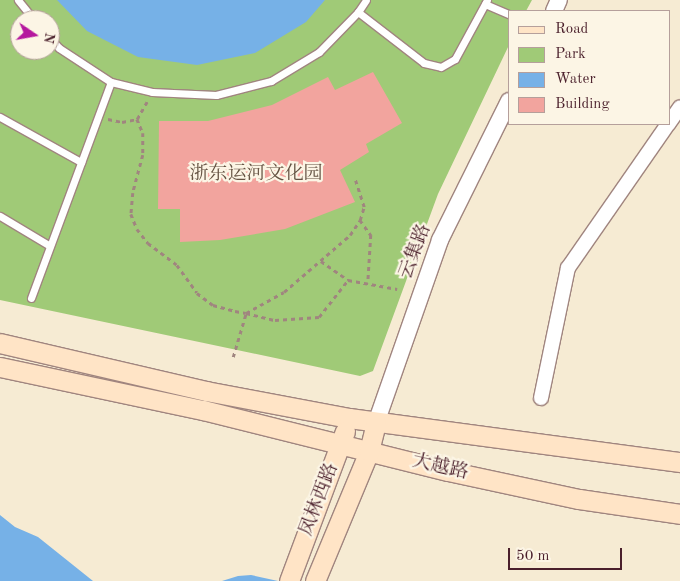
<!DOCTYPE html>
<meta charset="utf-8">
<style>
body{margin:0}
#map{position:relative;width:680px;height:581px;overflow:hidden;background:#f6ebd3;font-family:"Old Standard TT","Noto Serif SC",serif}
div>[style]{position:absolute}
.green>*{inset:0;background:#a0ca77}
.water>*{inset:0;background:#76b1e7}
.building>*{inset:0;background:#f2a49e}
.path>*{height:2.5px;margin-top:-1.25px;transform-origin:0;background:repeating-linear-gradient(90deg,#a0857f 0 4px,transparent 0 8px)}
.roads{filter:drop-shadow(1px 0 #a0857f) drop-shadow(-1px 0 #a0857f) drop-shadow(0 1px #a0857f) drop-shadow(0 -1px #a0857f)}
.service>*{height:7px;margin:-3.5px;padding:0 3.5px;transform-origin:3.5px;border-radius:3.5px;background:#fff}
.minor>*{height:14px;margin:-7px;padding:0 7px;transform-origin:7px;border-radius:7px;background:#fff}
.tertiary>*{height:16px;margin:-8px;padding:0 8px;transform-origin:8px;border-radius:8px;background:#fff}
.secondary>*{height:19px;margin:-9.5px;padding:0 9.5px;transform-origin:9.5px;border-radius:9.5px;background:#ffe4c6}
span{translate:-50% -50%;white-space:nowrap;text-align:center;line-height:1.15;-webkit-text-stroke:4.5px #fcf5e5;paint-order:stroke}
.park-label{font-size:19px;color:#645242}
.street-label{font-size:19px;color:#4a1f2b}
.legend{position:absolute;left:508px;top:10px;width:162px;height:115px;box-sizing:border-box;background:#fcf5e5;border:1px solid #b59f9b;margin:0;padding:6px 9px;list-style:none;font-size:15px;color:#4a1f2b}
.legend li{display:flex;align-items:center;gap:10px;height:25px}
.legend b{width:25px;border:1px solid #b59f9b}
.north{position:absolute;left:10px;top:10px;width:50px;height:50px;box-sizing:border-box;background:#fcf5e5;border:1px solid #b59f9b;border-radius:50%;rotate:102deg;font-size:14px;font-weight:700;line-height:20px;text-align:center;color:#4a1f2b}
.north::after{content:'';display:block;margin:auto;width:18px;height:22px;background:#b5179e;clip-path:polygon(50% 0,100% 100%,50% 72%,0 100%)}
.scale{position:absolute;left:508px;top:548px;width:114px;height:22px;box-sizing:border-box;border:2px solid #4a1f2b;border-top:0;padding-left:6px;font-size:15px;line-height:18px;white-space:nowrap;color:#4a1f2b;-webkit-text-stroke:4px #fcf5e5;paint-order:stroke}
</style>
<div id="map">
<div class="green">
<i style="clip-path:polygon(evenodd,0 0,532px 0,526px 11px,509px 11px,509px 45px,438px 194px,373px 371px,360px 376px,0 300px,0 0,20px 20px,50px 20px,50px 50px,20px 50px,20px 20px)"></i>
</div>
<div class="water">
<i style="clip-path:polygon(57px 0,325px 0,306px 22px,255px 53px,197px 65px,138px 57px,87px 31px)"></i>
<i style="clip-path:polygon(0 515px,15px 527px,38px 537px,93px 581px,0 581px)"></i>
<i style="clip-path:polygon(251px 575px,278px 581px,222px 581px,238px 576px)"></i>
</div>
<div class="building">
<i style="clip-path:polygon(373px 72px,402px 123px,366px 144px,369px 152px,340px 170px,355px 202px,285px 229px,220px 240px,180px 242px,180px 209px,158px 209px,159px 121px,208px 121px,272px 105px,328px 77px,335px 90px)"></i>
</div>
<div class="path">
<i style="left:108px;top:119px;width:14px;rotate:12deg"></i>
<i style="left:122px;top:122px;width:15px;rotate:-11deg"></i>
<i style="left:137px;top:119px;width:20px;rotate:-60deg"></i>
<i style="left:137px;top:119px;width:15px;rotate:67deg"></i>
<i style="left:143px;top:133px;width:22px;rotate:90deg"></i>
<i style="left:143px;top:155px;width:39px;rotate:105deg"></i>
<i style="left:133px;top:193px;width:21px;rotate:95deg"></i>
<i style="left:131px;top:214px;width:16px;rotate:68deg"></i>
<i style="left:137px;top:229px;width:18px;rotate:52deg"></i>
<i style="left:148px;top:243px;width:36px;rotate:37deg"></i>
<i style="left:177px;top:265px;width:34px;rotate:54deg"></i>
<i style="left:197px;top:293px;width:20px;rotate:37deg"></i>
<i style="left:213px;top:305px;width:23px;rotate:15deg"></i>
<i style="left:235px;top:311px;width:11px;rotate:10deg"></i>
<i style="left:246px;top:313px;width:43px;rotate:-28.9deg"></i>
<i style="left:284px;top:292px;width:87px;rotate:-40.8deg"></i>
<i style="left:350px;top:235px;width:18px;rotate:-56deg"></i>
<i style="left:360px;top:220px;width:14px;rotate:-73deg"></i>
<i style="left:364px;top:207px;width:29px;rotate:-108deg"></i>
<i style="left:360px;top:220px;width:19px;rotate:54deg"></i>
<i style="left:371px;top:235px;width:48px;rotate:93.6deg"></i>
<i style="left:321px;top:261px;width:33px;rotate:35deg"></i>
<i style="left:233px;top:357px;width:46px;rotate:-73.5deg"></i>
<i style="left:246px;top:313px;width:30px;rotate:14deg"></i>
<i style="left:275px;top:320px;width:44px;rotate:-3.9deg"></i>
<i style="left:319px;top:317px;width:47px;rotate:-51.9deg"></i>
<i style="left:348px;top:280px;width:50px;rotate:10.4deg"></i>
</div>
<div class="roads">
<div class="service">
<i style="left:18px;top:0;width:26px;rotate:51deg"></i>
<i style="left:485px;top:4px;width:26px;rotate:23deg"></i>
<i style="left:358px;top:12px;width:83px;rotate:37.7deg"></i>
<i style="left:424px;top:63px;width:17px;rotate:13deg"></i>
<i style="left:441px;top:67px;width:16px;rotate:-30deg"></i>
<i style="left:455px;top:59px;width:67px;rotate:-61.5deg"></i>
<i style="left:50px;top:38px;width:13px;rotate:48deg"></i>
<i style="left:59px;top:48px;width:62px;rotate:33.2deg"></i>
<i style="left:111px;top:82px;width:42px;rotate:13.7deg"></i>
<i style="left:152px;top:92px;width:64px;rotate:2.7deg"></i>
<i style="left:216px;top:95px;width:57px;rotate:-14.3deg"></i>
<i style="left:271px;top:81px;width:56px;rotate:-31.1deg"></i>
<i style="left:319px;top:52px;width:56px;rotate:-45.7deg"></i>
<i style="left:358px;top:12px;width:14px;rotate:-56deg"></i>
<i style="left:0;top:117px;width:93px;rotate:29.1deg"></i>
<i style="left:0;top:216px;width:58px;rotate:31deg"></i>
<i style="left:31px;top:298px;width:230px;rotate:-69.7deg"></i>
</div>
<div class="minor">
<i style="left:669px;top:123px;width:19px;rotate:-55deg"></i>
<i style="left:541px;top:398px;width:133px;rotate:-78.3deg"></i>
<i style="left:568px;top:268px;width:175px;rotate:-55.2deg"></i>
</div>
<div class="tertiary">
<i style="left:554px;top:11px;width:12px;rotate:-66deg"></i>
<i style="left:376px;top:423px;width:194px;rotate:-70.7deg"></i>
<i style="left:440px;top:240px;width:155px;rotate:-63.6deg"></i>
</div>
<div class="secondary">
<i style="left:0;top:343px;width:212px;rotate:13.1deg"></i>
<i style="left:206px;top:391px;width:146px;rotate:10.7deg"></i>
<i style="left:349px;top:418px;width:334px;rotate:7.6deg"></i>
<i style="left:0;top:367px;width:208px;rotate:12deg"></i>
<i style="left:203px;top:410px;width:252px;rotate:14deg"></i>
<i style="left:448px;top:471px;width:134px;rotate:12.1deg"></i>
<i style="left:579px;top:499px;width:102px;rotate:8.4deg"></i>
<i style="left:289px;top:581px;width:160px;rotate:-69.5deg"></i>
<i style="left:315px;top:581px;width:141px;rotate:-67.4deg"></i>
<i style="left:369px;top:451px;width:29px;rotate:-76deg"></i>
</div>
</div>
<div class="park-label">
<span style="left:256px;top:175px">浙东运河文化园</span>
</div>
<div class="street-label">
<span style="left:416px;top:252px;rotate:-69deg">云集路</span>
<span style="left:440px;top:468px;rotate:13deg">大越路</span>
<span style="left:320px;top:500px;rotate:-69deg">凤林西路</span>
</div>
<ul class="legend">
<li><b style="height:6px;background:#ffe4c6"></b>Road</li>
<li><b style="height:14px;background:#a0ca77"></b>Park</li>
<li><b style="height:14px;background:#76b1e7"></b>Water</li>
<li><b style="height:14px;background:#f2a49e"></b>Building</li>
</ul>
<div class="north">N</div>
<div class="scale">50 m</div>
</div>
